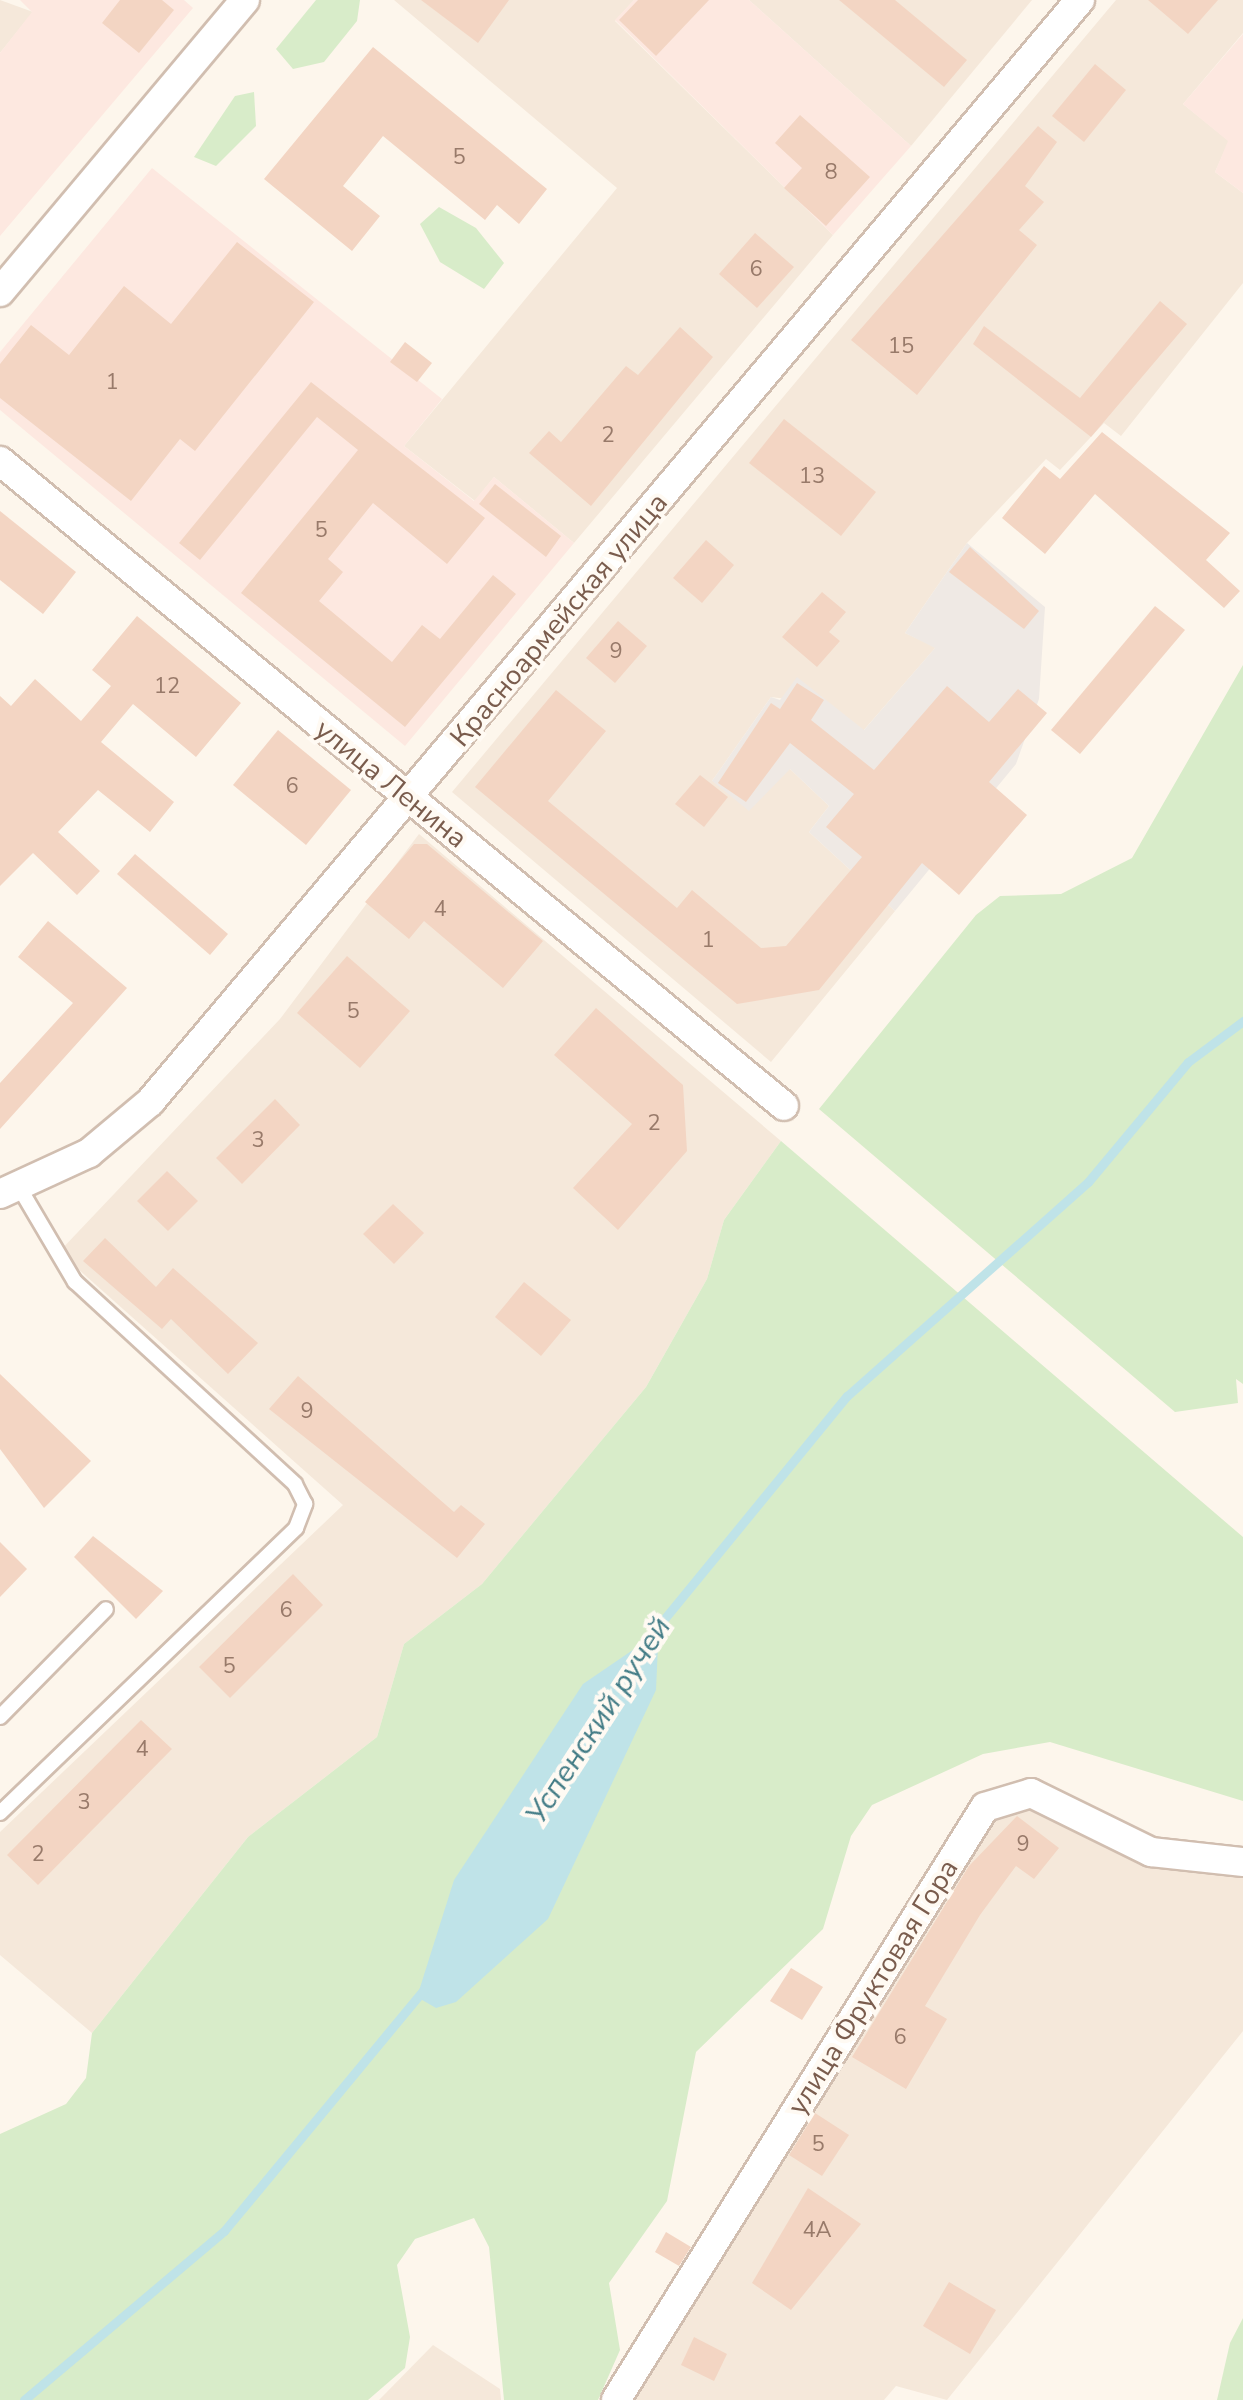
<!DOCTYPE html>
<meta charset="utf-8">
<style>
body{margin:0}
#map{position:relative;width:1243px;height:2400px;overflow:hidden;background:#fdf6ec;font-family:"Nunito Sans",sans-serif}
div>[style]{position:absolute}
.residential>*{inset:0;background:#f5e8da}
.commercial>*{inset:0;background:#fde8e0}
.industrial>*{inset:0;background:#efe9e4}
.green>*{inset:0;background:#d8ecc9}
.water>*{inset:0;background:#bfe3e8}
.stream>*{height:9px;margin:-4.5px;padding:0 4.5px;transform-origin:4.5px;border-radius:4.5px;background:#bfe3e8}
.building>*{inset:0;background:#f3d5c3}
.roads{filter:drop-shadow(2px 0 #d1beb0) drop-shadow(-2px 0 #d1beb0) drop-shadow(0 2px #d1beb0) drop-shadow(0 -2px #d1beb0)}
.service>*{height:14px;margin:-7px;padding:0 7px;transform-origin:7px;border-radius:7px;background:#fff}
.minor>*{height:28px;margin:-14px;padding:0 14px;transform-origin:14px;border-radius:14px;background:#fff}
span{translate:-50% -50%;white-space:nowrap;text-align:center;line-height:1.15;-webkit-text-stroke:8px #fffaf3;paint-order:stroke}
.number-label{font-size:22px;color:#987a6a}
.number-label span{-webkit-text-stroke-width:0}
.street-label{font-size:28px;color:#7a5c4d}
.water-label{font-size:30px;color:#437c86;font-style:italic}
</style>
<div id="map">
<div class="residential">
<i style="clip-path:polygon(0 0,33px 12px,0 53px)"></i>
<i style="clip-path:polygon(394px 0,634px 0,615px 21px,833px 235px,574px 543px,494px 477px,475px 501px,404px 446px,617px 188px)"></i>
<i style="clip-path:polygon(749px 0,1032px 0,911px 146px)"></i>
<i style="clip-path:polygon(1116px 0,1243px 0,1243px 33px,1183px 104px,1229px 141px,1215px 172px,1243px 193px,1243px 283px,1121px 436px,1104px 423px,1060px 470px,1046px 459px,967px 543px,905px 633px,936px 647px,863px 731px,827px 704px,771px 697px,712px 781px,790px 769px,829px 806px,809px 832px,895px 911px,771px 1062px,452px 792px)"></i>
<i style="clip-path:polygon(419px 834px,781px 1141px,724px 1220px,707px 1279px,646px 1387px,482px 1584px,404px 1644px,377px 1737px,248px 1837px,92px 2033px,0 1955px,0 1832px,343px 1505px,59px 1252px,280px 1019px)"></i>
<i style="clip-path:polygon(1030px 1803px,1243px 1874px,1243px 2031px,947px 2400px,896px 2386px,884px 2400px,627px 2400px,994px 1814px)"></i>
<i style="clip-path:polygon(433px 2345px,500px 2389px,501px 2400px,379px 2400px)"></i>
</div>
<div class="commercial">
<i style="clip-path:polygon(20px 0,184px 0,193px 8px,0 236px,0 53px,32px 12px)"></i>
<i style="clip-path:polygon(634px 0,749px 0,911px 146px,833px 235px,615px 20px)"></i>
<i style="clip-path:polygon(1243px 34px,1243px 193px,1215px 172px,1228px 141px,1183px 104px)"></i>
<i style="clip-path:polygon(152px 168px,442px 399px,404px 446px,474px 501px,494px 477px,574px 543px,405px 746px,0 410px,0 352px)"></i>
</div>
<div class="industrial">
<i style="clip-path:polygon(967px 543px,1045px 607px,1039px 699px,1016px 764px,895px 911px,809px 832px,829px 806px,790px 769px,749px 811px,712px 781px,771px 697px,780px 700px,797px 677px,864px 730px,935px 648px,905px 633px)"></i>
</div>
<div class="green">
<i style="clip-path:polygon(316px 0,360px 0,357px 21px,324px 62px,293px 69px,276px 49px)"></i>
<i style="clip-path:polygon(254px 92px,256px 126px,216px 166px,194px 157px,235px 96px)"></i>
<i style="clip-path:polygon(439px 207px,476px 228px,504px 263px,484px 289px,440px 262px,420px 224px)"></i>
<i style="clip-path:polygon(1243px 665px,1243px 1384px,1236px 1379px,1238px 1403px,1175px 1412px,819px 1109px,976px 915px,1000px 896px,1061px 894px,1132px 858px)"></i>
<i style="clip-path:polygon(781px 1141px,1243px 1537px,1243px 1801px,1050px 1742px,983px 1754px,872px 1805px,851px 1836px,823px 1929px,696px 2052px,667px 2201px,609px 2283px,620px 2350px,598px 2400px,504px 2400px,489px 2247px,474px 2218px,415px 2239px,397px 2265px,410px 2337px,405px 2368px,368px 2400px,0 2400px,0 2134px,66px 2104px,86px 2078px,92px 2033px,248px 1837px,377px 1737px,404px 1644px,482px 1584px,646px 1387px,707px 1279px,724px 1220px)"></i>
<i style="clip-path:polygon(1243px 2318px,1243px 2400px,1217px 2400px,1230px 2343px)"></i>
</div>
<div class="water">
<i style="clip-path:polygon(643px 1643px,658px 1645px,656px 1690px,548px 1919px,456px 2002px,436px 2008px,417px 1997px,454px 1880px,583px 1684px)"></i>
</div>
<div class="stream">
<i style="left:638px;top:1651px;width:330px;rotate:-50.7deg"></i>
<i style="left:847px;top:1396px;width:322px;rotate:-41.6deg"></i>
<i style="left:1088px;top:1182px;width:156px;rotate:-50.2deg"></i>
<i style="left:1188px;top:1062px;width:69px;rotate:-36.7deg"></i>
<i style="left:24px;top:2400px;width:262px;rotate:-40.2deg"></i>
<i style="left:224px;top:2231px;width:314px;rotate:-50.4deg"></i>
</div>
<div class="building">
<i style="clip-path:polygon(120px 0,162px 0,174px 10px,139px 53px,102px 23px)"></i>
<i style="clip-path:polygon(421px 0,509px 0,478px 43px)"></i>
<i style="clip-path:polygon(638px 0,709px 0,656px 56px,619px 20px)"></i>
<i style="clip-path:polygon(839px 0,895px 0,967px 60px,944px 87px)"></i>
<i style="clip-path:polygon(1148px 0,1218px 0,1188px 34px)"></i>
<i style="clip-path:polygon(373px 47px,547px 189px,519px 224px,497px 205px,485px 220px,383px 136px,343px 186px,380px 216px,352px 251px,264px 179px)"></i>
<i style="clip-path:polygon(1095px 64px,1126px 90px,1084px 142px,1052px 116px)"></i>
<i style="clip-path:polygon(800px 115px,870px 177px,826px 226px,784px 188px,802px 168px,775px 143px)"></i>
<i style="clip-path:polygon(1038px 126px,1057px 142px,1025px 186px,1044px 202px,1019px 230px,1037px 245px,917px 395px,851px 340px)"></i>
<i style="clip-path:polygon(755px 233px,794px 267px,757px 308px,719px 274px)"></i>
<i style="clip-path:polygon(237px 242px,314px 302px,195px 451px,180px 439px,131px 501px,0 398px,0 364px,31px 325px,69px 355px,124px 286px,171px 324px)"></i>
<i style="clip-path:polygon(1160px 301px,1187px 324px,1091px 437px,973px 344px,984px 326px,1080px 398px)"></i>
<i style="clip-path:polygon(680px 327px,713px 357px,591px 506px,529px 453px,549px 431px,561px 442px,626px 366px,638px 375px)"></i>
<i style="clip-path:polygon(405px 342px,432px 363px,417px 382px,390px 362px)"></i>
<i style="clip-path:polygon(311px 382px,485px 518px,447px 564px,373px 503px,328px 559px,343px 572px,319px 601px,392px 662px,422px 625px,440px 639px,493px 575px,516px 594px,405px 727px,241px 593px,358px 450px,317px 417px,200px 560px,179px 543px)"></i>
<i style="clip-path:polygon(784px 419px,876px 492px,841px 536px,749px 463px)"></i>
<i style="clip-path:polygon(1102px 432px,1230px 533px,1206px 560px,1240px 591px,1224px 608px,1095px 494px,1045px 554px,1002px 518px,1044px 466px,1060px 479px)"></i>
<i style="clip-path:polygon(495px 484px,561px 536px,546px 557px,479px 504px)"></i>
<i style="clip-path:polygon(0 511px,76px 572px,43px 614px,0 580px)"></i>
<i style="clip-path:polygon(706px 540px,734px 565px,702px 603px,673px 578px)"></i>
<i style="clip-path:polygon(970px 547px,1039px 611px,1024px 629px,949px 572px)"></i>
<i style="clip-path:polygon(822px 592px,846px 612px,829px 632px,840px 641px,817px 667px,782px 637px)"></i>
<i style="clip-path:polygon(1155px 606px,1185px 630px,1080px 754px,1051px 730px)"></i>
<i style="clip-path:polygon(137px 616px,241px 703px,196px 757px,133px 704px,101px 742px,174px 802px,150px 832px,98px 790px,58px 832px,100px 871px,77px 895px,33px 853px,0 886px,0 696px,11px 706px,35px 679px,81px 721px,111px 686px,92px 670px)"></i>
<i style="clip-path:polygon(618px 621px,647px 646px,615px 683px,586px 658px)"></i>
<i style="clip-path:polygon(797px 683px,824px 700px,811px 720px,874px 770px,947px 686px,989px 722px,1018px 689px,1047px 713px,989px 782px,1027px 815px,959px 895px,922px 863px,819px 990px,737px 1004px,475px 787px,556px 690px,606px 731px,548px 801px,677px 908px,692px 890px,761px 948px,786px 946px,862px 857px,826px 827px,854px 794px,790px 743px,746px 802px,718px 783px,771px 703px,780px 709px)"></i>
<i style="clip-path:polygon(278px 730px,351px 790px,306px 845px,233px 785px)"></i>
<i style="clip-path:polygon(700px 775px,728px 797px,704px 827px,675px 804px)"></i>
<i style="clip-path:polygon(414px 844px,427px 844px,543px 941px,503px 988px,424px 921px,409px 939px,365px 902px)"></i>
<i style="clip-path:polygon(135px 854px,228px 934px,210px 955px,117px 874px)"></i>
<i style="clip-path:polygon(48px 921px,127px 988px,0 1129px,0 1083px,73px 1003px,18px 957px)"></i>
<i style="clip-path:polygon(347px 956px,410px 1011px,360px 1068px,297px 1013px)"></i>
<i style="clip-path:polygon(596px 1008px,683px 1085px,687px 1151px,618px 1230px,573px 1188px,632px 1124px,554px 1055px)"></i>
<i style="clip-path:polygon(275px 1099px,300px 1125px,242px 1184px,216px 1158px)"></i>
<i style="clip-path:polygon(167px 1171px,198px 1201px,168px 1231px,137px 1201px)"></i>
<i style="clip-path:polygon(393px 1204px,424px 1233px,394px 1264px,363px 1234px)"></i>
<i style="clip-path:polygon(105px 1238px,156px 1287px,173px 1268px,258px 1343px,228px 1374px,171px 1319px,162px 1329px,83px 1261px)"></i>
<i style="clip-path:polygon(524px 1282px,571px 1320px,541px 1356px,495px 1317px)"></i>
<i style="clip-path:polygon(0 1374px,91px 1461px,44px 1508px,0 1449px)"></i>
<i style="clip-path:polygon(298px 1376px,454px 1512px,461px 1505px,485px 1524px,457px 1558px,269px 1409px)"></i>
<i style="clip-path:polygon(93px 1536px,163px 1591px,136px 1619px,74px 1557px)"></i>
<i style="clip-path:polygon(0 1542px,27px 1569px,0 1597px)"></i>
<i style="clip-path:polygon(293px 1574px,323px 1605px,230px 1698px,199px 1667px)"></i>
<i style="clip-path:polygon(141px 1720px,172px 1749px,38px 1885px,7px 1855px)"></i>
<i style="clip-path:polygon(1017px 1816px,1059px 1848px,1034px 1879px,1016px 1866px,980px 1915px,925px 2006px,947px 2019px,906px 2089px,852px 2057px,969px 1866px)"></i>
<i style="clip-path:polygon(791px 1968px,823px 1987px,802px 2020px,770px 2001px)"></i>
<i style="clip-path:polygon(815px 2113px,849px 2135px,822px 2176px,789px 2155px)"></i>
<i style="clip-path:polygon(808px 2188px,861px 2224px,791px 2310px,752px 2283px)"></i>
<i style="clip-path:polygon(666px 2232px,691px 2247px,679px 2266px,655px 2252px)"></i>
<i style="clip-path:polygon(949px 2282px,996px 2310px,970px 2354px,923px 2326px)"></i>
<i style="clip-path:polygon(694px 2337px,727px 2354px,714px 2381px,681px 2365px)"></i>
</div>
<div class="roads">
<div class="service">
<i style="left:0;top:1717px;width:151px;rotate:-45.5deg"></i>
<i style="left:0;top:1813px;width:411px;rotate:-43.9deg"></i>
<i style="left:296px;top:1528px;width:26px;rotate:-69deg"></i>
<i style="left:305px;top:1504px;width:22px;rotate:-117deg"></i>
<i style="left:295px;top:1484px;width:299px;rotate:-137.4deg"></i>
<i style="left:75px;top:1282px;width:110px;rotate:-120.5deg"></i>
</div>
<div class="minor">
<i style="left:0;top:292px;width:381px;rotate:-50deg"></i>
<i style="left:0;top:461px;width:1015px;rotate:39.44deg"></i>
<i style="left:0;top:1194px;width:98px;rotate:-24.7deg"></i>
<i style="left:89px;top:1153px;width:80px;rotate:-39.9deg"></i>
<i style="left:150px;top:1102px;width:1442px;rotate:-49.84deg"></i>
<i style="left:616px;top:2400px;width:698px;rotate:-58.11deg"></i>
<i style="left:985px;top:1807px;width:48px;rotate:-16.9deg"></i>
<i style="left:1031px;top:1793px;width:134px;rotate:26.2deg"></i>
<i style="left:1151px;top:1852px;width:93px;rotate:6.2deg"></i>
</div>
</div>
<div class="number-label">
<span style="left:459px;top:158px">5</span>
<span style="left:831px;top:173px">8</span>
<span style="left:756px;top:270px">6</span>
<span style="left:901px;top:347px">15</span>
<span style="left:112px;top:383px">1</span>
<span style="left:608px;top:436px">2</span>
<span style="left:812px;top:477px">13</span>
<span style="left:321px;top:531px">5</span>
<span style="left:616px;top:652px">9</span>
<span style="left:167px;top:687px">12</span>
<span style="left:292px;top:787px">6</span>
<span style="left:440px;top:910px">4</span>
<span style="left:708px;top:941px">1</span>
<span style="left:353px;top:1012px">5</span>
<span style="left:654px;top:1124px">2</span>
<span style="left:258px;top:1141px">3</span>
<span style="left:307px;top:1412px">9</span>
<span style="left:286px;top:1611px">6</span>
<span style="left:229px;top:1667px">5</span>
<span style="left:142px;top:1750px">4</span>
<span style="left:84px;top:1803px">3</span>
<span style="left:1023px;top:1845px">9</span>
<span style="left:38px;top:1855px">2</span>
<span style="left:900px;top:2038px">6</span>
<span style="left:818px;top:2145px">5</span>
<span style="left:817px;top:2231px">4А</span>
</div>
<div class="street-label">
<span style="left:559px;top:620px;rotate:-50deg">Красноармейская улица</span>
<span style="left:391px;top:784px;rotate:39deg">улица Ленина</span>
<span style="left:873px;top:1987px;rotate:-58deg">улица Фруктовая Гора</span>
</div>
<div class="water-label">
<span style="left:599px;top:1721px;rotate:-57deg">Успенский ручей</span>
</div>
</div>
